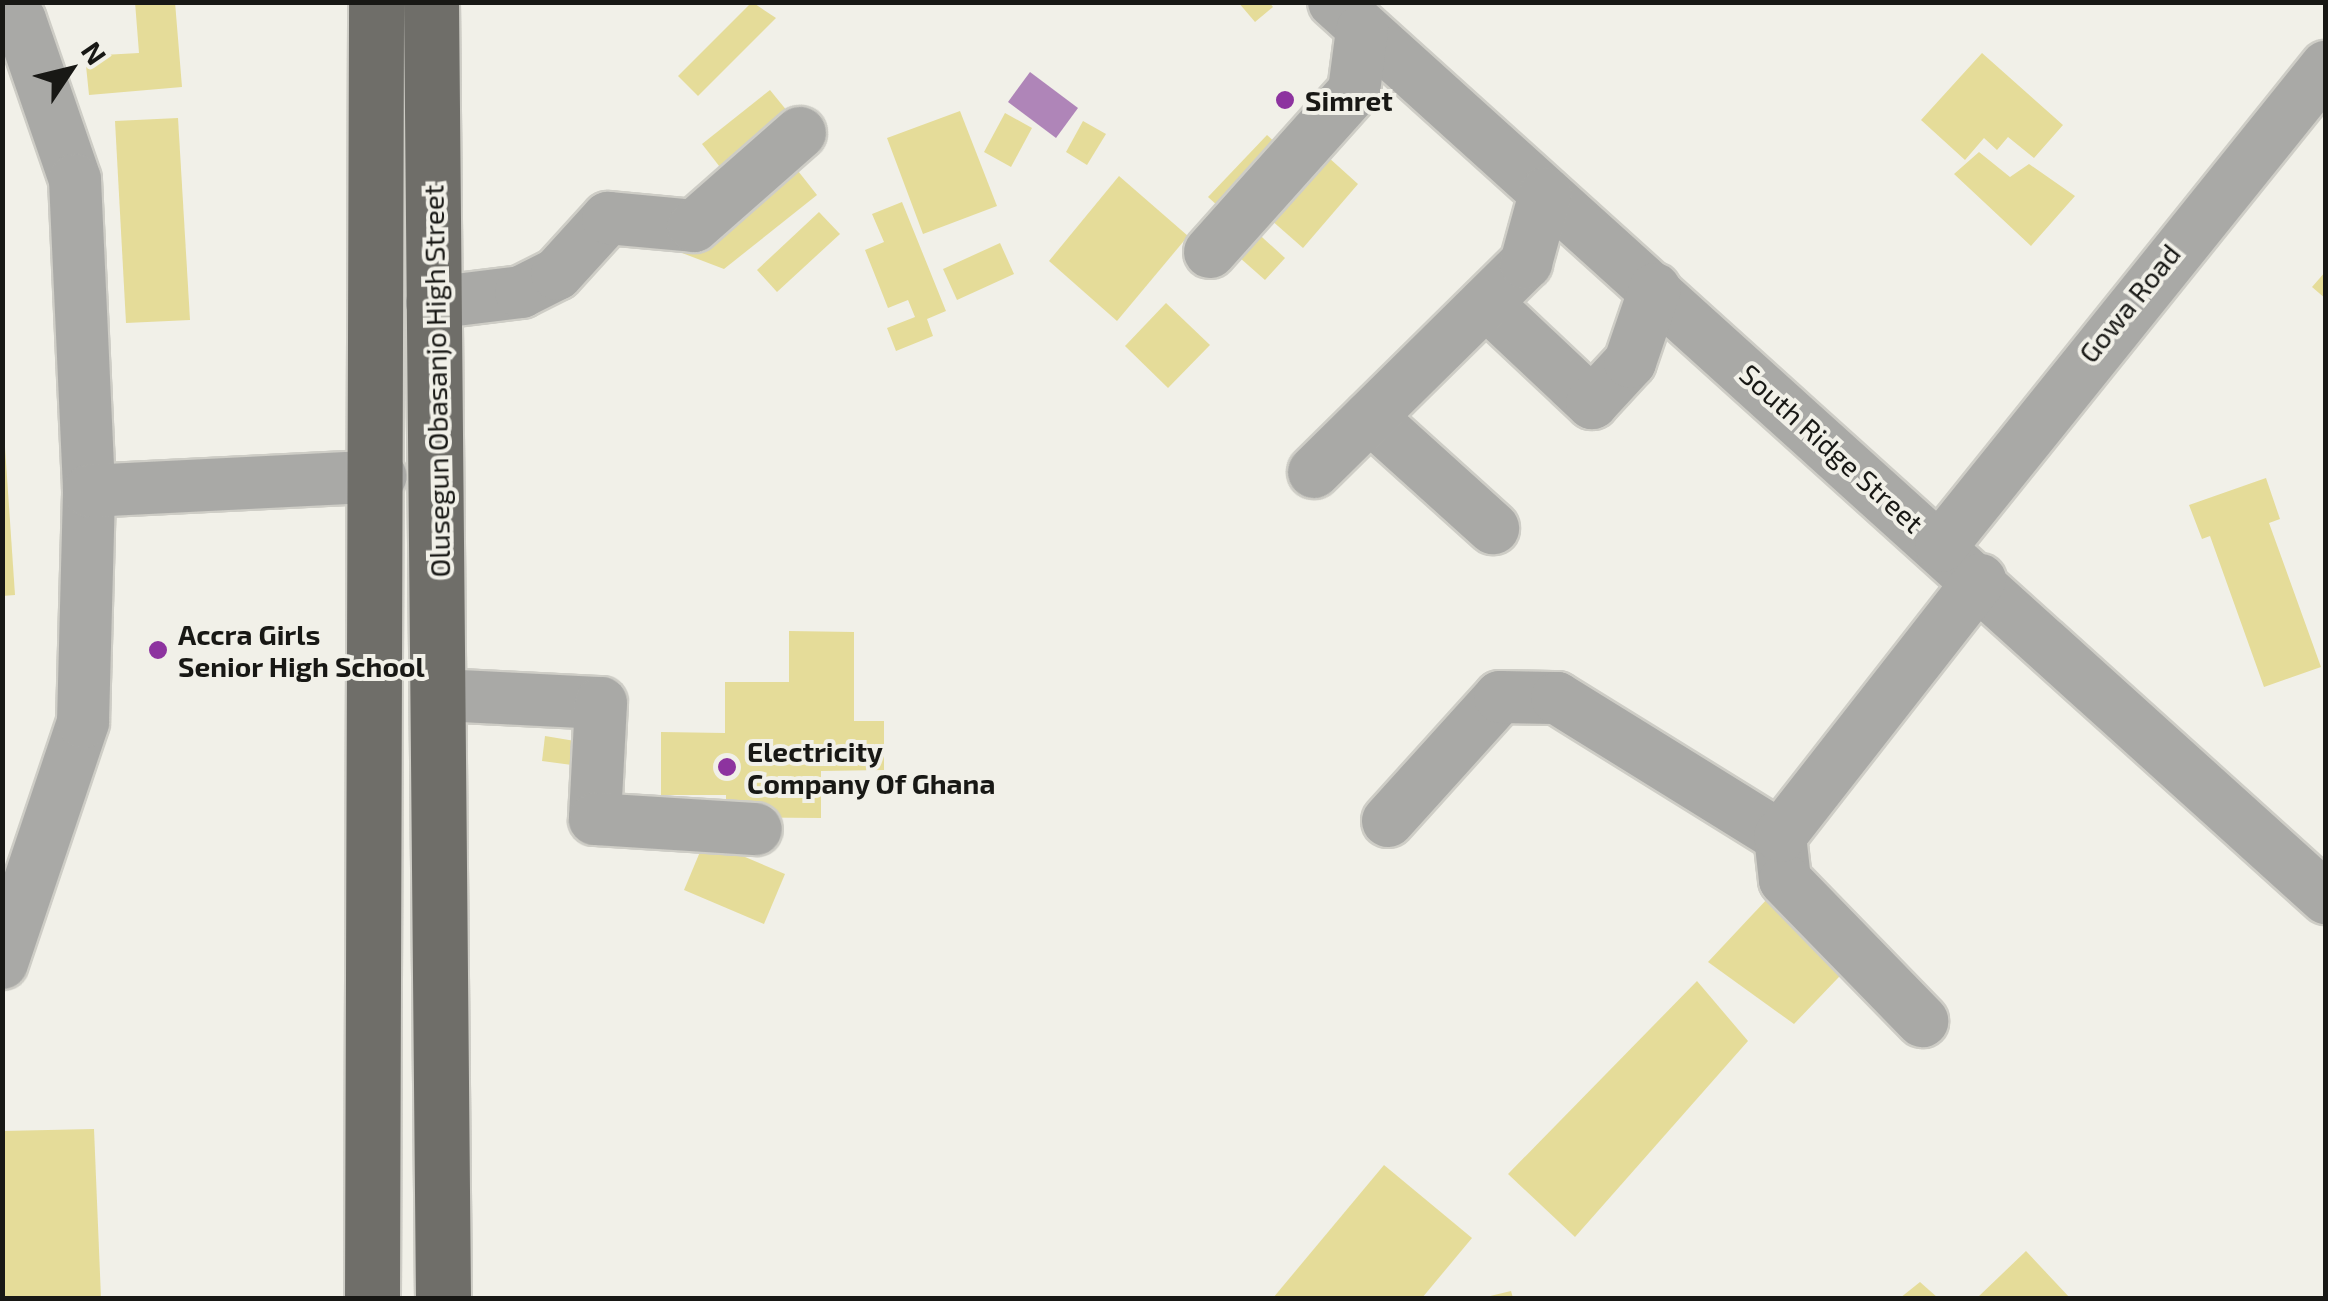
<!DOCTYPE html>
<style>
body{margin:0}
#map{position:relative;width:2328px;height:1301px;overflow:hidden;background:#f1f0e8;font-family:"Exo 2",sans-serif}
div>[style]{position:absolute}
.water>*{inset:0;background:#af85b8}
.building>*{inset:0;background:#e5dc99}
.roads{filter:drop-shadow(2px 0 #cecdc6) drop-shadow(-2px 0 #cecdc6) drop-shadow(0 2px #cecdc6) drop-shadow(0 -2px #cecdc6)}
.minor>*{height:52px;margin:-26px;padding:0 26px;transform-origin:26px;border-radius:26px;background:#a9a9a6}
.major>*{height:55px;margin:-27.5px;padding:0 27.5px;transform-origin:27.5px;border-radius:27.5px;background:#6f6e69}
.dots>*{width:28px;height:28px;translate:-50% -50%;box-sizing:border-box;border:5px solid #f1f0e8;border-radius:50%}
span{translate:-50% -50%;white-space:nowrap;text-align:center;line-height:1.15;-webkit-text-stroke:8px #f1f0e8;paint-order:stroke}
.poi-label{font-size:28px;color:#181815;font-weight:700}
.left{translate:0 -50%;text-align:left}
.street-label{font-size:28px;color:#181815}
.frame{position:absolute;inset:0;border:5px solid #181815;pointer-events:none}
.north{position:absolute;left:20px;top:20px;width:100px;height:100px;-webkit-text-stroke:8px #f1f0e8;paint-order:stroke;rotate:55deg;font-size:28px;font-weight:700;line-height:40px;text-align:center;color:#181815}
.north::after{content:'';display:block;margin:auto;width:35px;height:45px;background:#181815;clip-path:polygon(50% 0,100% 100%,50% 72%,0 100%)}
</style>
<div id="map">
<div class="water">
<i style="clip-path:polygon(1030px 72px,1078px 108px,1056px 138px,1008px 102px)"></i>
</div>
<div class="building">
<i style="clip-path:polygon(135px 2px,175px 2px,182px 87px,89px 95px,85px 56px,139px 53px)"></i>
<i style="clip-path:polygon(752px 2px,776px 18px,698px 96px,678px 76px)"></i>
<i style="clip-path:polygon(1238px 2px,1269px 2px,1273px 7px,1255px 22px)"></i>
<i style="clip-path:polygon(1982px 53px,2063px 125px,2034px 158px,2008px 137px,1997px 150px,1984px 138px,1965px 160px,1921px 120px)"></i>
<i style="clip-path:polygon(770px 90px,792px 117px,723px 171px,702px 144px)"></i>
<i style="clip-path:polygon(960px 111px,997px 206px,923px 234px,887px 138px)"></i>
<i style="clip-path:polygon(1005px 113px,1032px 128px,1011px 167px,984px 152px)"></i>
<i style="clip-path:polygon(178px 118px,190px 320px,126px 323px,115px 121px)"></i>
<i style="clip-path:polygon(1083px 121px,1106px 134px,1087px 165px,1066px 152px)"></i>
<i style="clip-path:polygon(1267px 135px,1288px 154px,1229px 216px,1208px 197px)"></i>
<i style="clip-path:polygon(1318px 148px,1358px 184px,1303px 248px,1262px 212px)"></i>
<i style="clip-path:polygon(1979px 152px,2010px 177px,2029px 164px,2075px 196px,2031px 246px,1954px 174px)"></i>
<i style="clip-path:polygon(791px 162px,817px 195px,724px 269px,669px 248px)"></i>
<i style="clip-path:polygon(1119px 176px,1188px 236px,1117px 321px,1049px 261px)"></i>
<i style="clip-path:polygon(902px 202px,946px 311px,927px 319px,933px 336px,896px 351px,887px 328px,915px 317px,908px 300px,888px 308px,865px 250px,884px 242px,872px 214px)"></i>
<i style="clip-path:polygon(819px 212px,840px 234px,777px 292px,757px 270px)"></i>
<i style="clip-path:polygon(1251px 227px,1285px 258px,1265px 280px,1231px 250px)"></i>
<i style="clip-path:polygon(1000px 243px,1014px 274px,957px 300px,943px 269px)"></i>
<i style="clip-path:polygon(2326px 271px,2326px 299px,2312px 287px)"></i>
<i style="clip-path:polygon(1166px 303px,1210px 345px,1168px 388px,1125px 346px)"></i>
<i style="clip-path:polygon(2px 403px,15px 595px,2px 596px)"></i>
<i style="clip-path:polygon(2266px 478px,2280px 519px,2269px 523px,2321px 667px,2264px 687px,2210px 536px,2202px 539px,2189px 505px)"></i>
<i style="clip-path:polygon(789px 631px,854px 632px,854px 721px,884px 721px,884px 770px,821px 771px,821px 818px,726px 817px,726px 795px,661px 795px,661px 732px,725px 733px,725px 682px,789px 682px)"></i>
<i style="clip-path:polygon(545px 736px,575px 741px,572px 765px,542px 761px)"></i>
<i style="clip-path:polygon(705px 840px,785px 874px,764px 924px,684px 890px)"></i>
<i style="clip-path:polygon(1785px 880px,1859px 956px,1794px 1024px,1708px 962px)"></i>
<i style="clip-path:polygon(1697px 981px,1748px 1041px,1575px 1237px,1508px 1174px)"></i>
<i style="clip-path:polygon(94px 1129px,101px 1298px,2px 1298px,2px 1131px)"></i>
<i style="clip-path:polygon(1384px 1165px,1472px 1238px,1422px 1298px,1273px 1298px)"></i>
<i style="clip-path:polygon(2026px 1251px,2070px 1298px,1977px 1298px)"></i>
<i style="clip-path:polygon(1920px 1282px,1938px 1298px,1900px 1298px)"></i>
<i style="clip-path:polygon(1511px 1291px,1513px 1298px,1486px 1298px,1486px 1297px)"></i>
</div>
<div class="roads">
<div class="minor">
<i style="left:1334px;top:2px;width:1337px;rotate:42.09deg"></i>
<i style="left:2px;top:4px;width:24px;rotate:42deg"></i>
<i style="left:20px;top:20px;width:169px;rotate:71deg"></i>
<i style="left:75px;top:180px;width:311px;rotate:87.4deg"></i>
<i style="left:1210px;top:252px;width:216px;rotate:-48.2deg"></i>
<i style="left:1354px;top:91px;width:62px;rotate:-82.5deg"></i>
<i style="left:432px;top:303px;width:90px;rotate:-7deg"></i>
<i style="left:521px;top:292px;width:40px;rotate:-26.6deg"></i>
<i style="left:557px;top:274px;width:76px;rotate:-47.7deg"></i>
<i style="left:608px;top:218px;width:86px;rotate:5.3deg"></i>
<i style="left:694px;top:226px;width:141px;rotate:-41.3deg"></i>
<i style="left:1486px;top:303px;width:146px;rotate:43.3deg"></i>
<i style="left:1592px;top:403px;width:56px;rotate:-47.2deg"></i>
<i style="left:1630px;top:362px;width:77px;rotate:-71.1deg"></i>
<i style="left:1370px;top:417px;width:166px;rotate:42.1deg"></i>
<i style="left:1314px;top:472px;width:298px;rotate:-44.6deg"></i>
<i style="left:1526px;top:263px;width:72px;rotate:-74.6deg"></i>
<i style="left:1941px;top:546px;width:615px;rotate:-51.21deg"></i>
<i style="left:442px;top:695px;width:159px;rotate:2.9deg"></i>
<i style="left:601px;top:703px;width:116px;rotate:93deg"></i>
<i style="left:595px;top:819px;width:161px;rotate:3.6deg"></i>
<i style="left:1388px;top:821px;width:167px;rotate:-47.9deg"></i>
<i style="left:1500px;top:697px;width:57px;rotate:1deg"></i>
<i style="left:1557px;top:698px;width:262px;rotate:31.8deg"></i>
<i style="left:1780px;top:836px;width:44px;rotate:83.5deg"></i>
<i style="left:1785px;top:880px;width:197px;rotate:45.8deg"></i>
<i style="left:1780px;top:836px;width:325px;rotate:-52deg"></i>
<i style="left:2px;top:963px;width:254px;rotate:-71.4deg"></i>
<i style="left:83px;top:722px;width:231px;rotate:-88.5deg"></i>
<i style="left:89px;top:491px;width:292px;rotate:-2.9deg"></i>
</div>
<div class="major">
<i style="left:431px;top:2px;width:1296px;rotate:89.47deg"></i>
<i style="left:372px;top:1298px;width:1296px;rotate:-89.82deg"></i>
</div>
</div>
<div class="dots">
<i style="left:1285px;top:100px;background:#8d339f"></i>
<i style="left:158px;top:650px;background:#8d339f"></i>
<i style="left:727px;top:767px;background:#8d339f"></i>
</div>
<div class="poi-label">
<span class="left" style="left:1305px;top:100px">Simret</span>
<span class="left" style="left:178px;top:650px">Accra Girls<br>Senior High School</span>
<span class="left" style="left:747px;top:767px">Electricity<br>Company Of Ghana</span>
</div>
<div class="street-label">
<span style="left:2129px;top:303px;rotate:-51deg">Gowa Road</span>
<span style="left:436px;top:381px;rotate:-91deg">Olusegun Obasanjo High Street</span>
<span style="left:1832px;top:448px;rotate:42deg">South Ridge Street</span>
</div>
<div class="frame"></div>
<div class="north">N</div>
</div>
